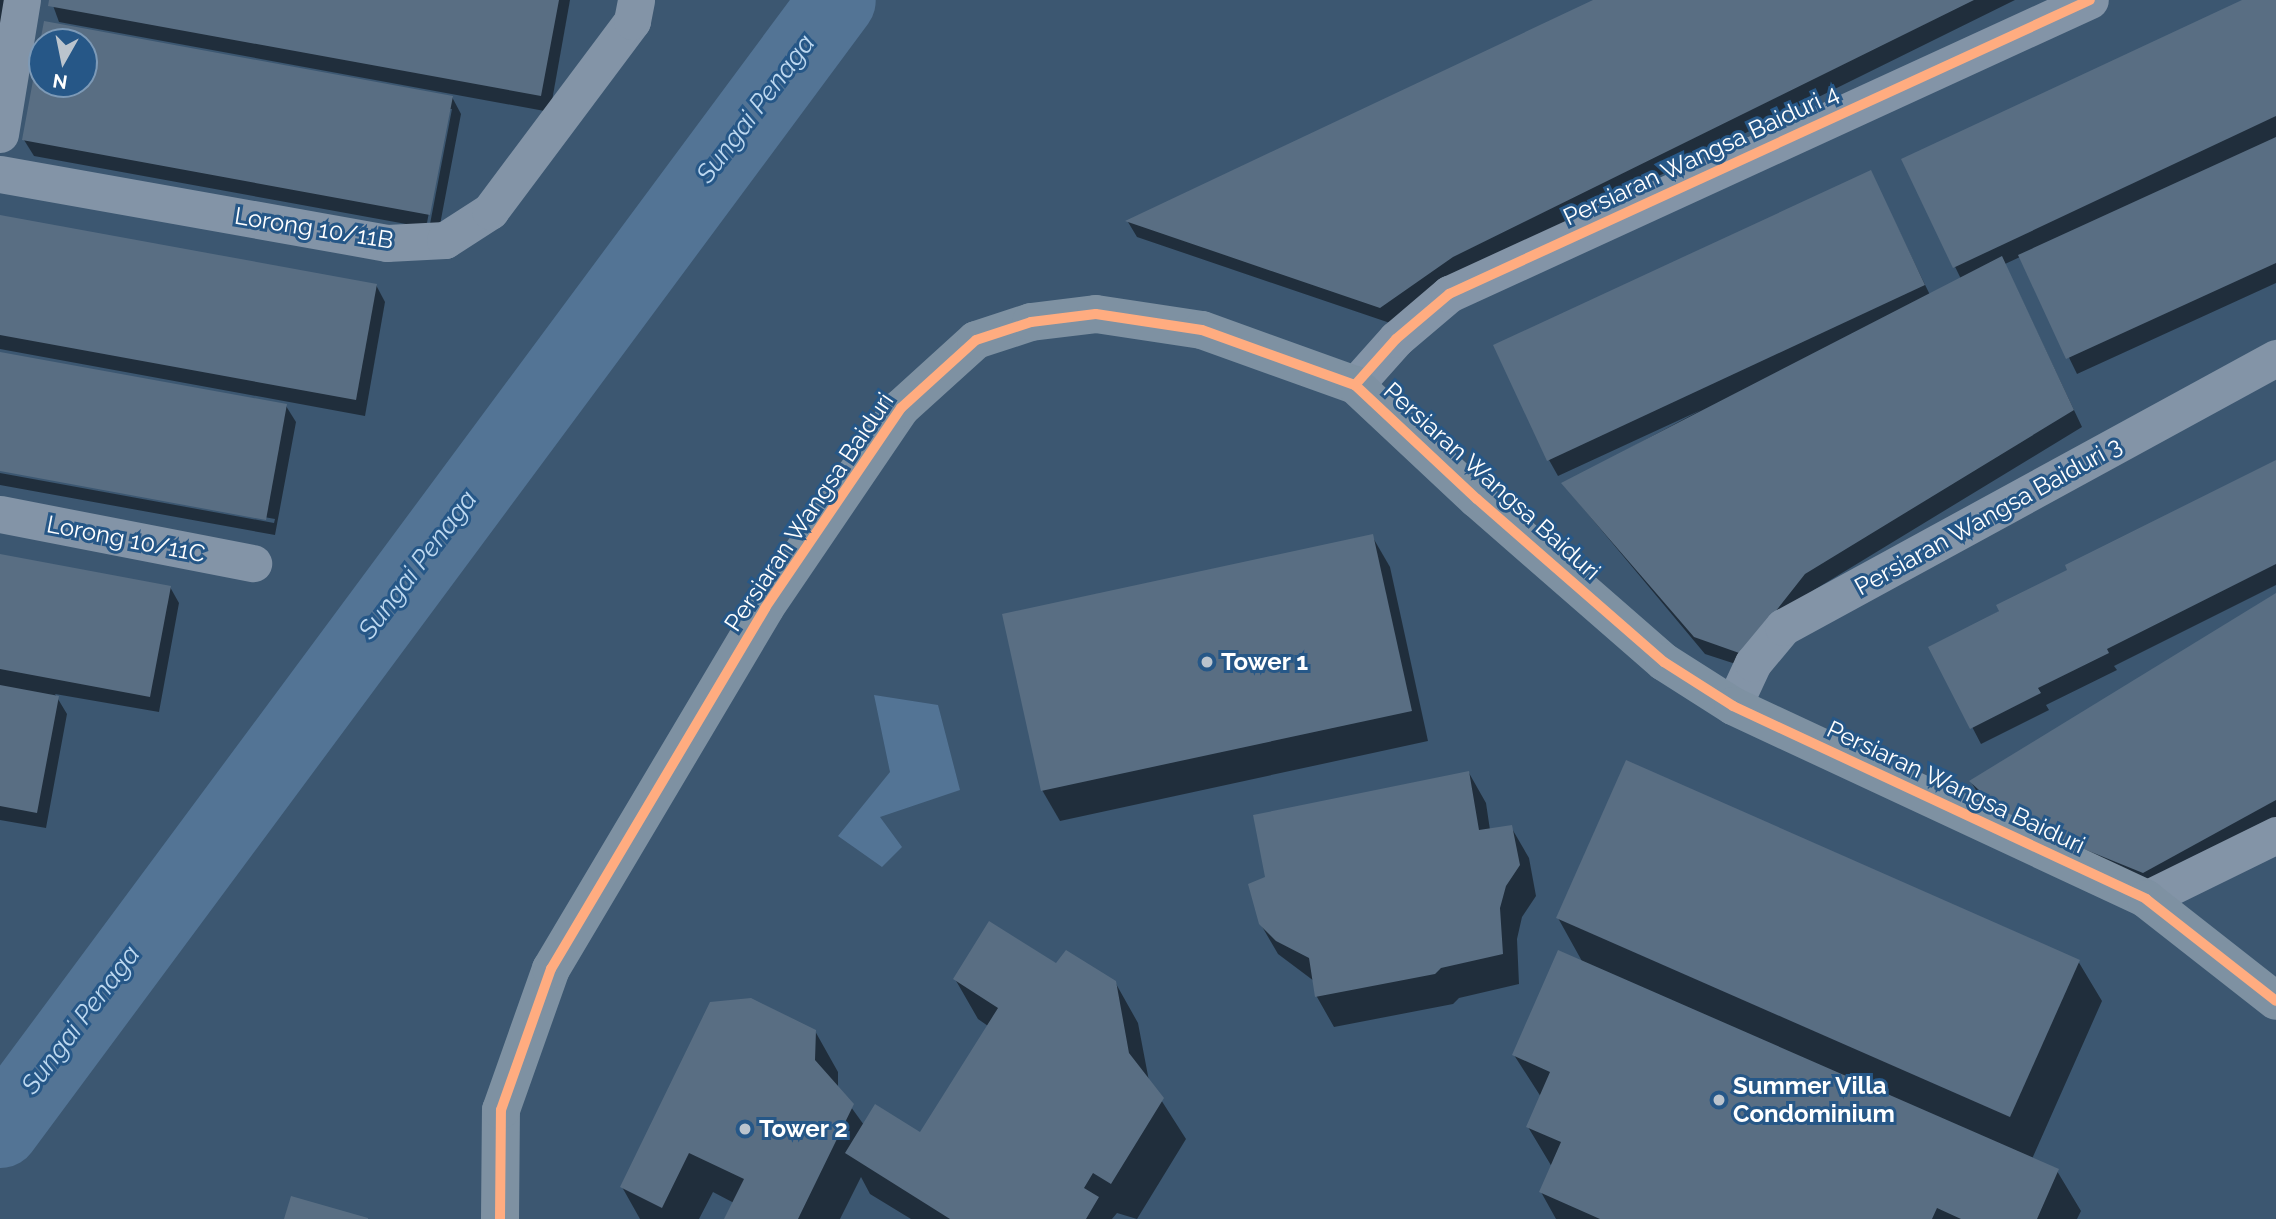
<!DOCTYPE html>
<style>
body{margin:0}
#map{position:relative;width:2276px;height:1219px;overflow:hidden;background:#3c5771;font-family:Raleway,sans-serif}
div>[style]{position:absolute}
.water>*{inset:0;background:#537495}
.shadow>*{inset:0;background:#0007}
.river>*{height:77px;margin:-38.5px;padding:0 38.5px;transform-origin:38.5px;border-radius:38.5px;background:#537495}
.building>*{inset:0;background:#596e83}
.street>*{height:37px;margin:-18.5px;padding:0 18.5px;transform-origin:18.5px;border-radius:18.5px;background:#8394a7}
.secondary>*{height:38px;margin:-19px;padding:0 19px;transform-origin:19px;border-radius:19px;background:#7e91a2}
.cycleway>*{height:10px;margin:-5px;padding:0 5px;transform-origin:5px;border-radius:5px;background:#ffac80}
.dots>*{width:19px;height:19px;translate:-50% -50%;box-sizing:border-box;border:4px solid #265787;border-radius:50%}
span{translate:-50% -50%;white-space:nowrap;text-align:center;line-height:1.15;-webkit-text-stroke:6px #265787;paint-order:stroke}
.street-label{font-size:24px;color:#fff}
.poi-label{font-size:24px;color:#fff;font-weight:700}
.left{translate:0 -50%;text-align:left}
.water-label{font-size:26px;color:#bdd8f0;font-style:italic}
.north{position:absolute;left:28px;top:28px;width:70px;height:70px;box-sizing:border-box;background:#265787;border:2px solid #7d9ab7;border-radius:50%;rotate:189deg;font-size:19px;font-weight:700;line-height:28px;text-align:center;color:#fff}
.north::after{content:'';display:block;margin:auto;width:24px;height:32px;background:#bbc4cd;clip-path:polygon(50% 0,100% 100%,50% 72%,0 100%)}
</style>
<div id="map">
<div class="water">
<i style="clip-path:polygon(874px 695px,938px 705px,960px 790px,880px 817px,902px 847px,882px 867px,838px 836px,890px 772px)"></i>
</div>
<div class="shadow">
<i style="clip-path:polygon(0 0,20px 0,0 111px)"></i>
<i style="clip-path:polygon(51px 0,570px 0,550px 112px,59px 22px)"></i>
<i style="clip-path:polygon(1597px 0,2015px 0,1462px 273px,1390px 323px,1137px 237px,1128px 222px)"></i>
<i style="clip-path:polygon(2246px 0,2276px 0,2276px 283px,2077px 374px,2020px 257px,2005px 264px,2082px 427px,1814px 590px,1751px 669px,1705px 654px,1563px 484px,1701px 410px,1558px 476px,1549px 460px,1871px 173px,1930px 295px,1961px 279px,1903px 160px)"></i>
<i style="clip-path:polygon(evenodd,45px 23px,452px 97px,461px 114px,439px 230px,34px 156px,24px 140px,45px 23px,42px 42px,84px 42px,84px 84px,42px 84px,42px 42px,45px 23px,448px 109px,452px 109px,430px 224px,427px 223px,448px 109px)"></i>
<i style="clip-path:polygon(0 216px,376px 285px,385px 302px,365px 416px,0 349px)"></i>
<i style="clip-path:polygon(0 354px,286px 406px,296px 422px,275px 535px,0 485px,0 473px,274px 523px,275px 519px,0 469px)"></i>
<i style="clip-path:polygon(2276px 462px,2276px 585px,2114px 666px,2117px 670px,2046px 705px,2049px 710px,1981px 744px,1931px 648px)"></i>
<i style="clip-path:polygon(1372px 536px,1390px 567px,1428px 741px,1060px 821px,1042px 790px)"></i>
<i style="clip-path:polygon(0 556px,170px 587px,179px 603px,159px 712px,55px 694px,67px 714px,46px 828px,0 820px)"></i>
<i style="clip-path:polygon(2276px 595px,2276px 821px,2153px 889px,2023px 836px,1981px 798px,1971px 782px)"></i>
<i style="clip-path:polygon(1469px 773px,1486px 803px,1490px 830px,1511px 827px,1529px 858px,1536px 896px,1522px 917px,1517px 939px,1519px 984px,1459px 998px,1453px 1004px,1334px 1027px,1317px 997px,1314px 981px,1278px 954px,1260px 923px)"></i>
<i style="clip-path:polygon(1558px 918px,2078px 961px,2102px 1001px,2032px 1159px,2057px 1171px,2081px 1211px,2077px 1219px,1556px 1219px,1541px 1192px,1552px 1167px,1528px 1127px,1541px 1097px,1514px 1055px,1583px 963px)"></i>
<i style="clip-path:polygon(1057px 966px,1115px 982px,1138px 1023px,1149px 1081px,1186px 1139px,1137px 1219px,1117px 1213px,1112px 1219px,911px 1219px,870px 1194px,861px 1177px,840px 1219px,726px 1219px,734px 1203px,713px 1192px,699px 1219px,640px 1219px,622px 1187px,815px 1031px,838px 1072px,838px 1089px,864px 1125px,921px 1134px,988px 1026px,978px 1019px,955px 979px)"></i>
</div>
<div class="river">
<i style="left:0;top:1129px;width:1405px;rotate:-53.45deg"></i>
</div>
<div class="building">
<i style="clip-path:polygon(49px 0,559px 0,541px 96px,48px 6px)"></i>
<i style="clip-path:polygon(1593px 0,1974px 0,1453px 257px,1380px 308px,1125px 221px)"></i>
<i style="clip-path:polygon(2242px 0,2276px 0,2276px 116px,1953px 268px,1901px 159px)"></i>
<i style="clip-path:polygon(evenodd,44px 21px,453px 96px,430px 215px,22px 140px,44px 21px,42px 42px,84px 42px,84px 84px,42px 84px,42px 42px)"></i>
<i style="clip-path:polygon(2276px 137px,2276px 263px,2066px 359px,2018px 255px)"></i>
<i style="clip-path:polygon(1871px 170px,1925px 285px,1547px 461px,1493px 345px)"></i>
<i style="clip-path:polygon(0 215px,377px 284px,356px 400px,0 335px)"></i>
<i style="clip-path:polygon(2002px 256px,2074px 410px,1805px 574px,1742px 654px,1694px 637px,1561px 483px)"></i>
<i style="clip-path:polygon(0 352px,287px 404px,266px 520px,0 471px)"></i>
<i style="clip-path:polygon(2276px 460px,2276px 564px,2107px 649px,2109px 653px,2038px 688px,2041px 693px,1970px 729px,1928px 647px,1999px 611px,1996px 605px,2067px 570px,2065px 565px)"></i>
<i style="clip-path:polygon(1373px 534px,1412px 711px,1041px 791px,1002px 614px)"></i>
<i style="clip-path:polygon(0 554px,171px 586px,150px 697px,0 669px)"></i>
<i style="clip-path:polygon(2276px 593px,2276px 800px,2143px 873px,2012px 820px,1969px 781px)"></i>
<i style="clip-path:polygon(0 685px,59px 696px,37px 813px,0 806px)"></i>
<i style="clip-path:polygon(1626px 760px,2080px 960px,2010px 1117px,1556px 918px)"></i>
<i style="clip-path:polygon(1469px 771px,1479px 830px,1512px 825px,1520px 865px,1506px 886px,1500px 908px,1503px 954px,1441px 968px,1435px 974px,1315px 997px,1309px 958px,1276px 941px,1259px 924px,1248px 884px,1265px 877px,1253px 815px)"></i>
<i style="clip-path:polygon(989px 921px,1056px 963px,1066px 950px,1116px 981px,1129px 1053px,1164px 1098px,1111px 1184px,1093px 1173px,1084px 1188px,1099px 1197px,1086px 1219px,950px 1219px,845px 1153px,875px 1104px,920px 1132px,998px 1008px,953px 979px)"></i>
<i style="clip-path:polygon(1558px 950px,2059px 1169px,2037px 1219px,1961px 1219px,1937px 1208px,1932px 1219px,1600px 1219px,1539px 1192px,1561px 1142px,1526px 1127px,1550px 1072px,1512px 1055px)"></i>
<i style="clip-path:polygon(751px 998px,816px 1030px,815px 1060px,854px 1104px,798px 1219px,724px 1219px,744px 1179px,689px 1153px,662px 1208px,620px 1187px,710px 1002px)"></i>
<i style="clip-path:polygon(291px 1196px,368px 1218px,368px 1219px,284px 1219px)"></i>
</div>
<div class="street">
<i style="left:0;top:134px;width:136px;rotate:-80.7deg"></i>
<i style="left:0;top:174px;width:393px;rotate:10.1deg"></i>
<i style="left:387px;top:243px;width:58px;rotate:-3deg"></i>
<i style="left:445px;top:240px;width:54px;rotate:-32.8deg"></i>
<i style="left:490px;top:211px;width:237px;rotate:-53.2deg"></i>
<i style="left:632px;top:21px;width:21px;rotate:-79deg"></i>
<i style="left:1355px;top:385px;width:62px;rotate:-48.3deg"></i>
<i style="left:1396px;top:339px;width:70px;rotate:-40.3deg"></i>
<i style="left:1449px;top:294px;width:705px;rotate:-24.64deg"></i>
<i style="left:0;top:514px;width:258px;rotate:11deg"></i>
<i style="left:1733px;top:706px;width:47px;rotate:-65.1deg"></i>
<i style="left:1753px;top:663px;width:47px;rotate:-50.2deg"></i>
<i style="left:1783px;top:627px;width:562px;rotate:-28.62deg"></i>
<i style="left:2146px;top:899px;width:145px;rotate:-26.2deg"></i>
</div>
<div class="secondary">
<i style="left:500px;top:1219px;width:109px;rotate:-89.5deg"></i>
<i style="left:501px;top:1110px;width:150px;rotate:-70.5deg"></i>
<i style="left:551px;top:969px;width:420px;rotate:-59.3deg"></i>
<i style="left:765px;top:608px;width:242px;rotate:-55.8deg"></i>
<i style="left:901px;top:408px;width:101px;rotate:-42.2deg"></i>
<i style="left:976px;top:340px;width:58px;rotate:-18.1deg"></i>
<i style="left:1031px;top:322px;width:65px;rotate:-7deg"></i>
<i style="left:1096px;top:314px;width:107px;rotate:8.6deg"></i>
<i style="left:1202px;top:330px;width:163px;rotate:19.8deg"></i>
<i style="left:1355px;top:385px;width:167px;rotate:43.1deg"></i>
<i style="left:1477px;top:499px;width:248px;rotate:41.1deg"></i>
<i style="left:1664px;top:662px;width:82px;rotate:32.5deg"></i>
<i style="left:1733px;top:706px;width:456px;rotate:25deg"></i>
<i style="left:2146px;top:899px;width:165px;rotate:38.1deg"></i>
</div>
<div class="cycleway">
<i style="left:1355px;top:385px;width:62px;rotate:-48.3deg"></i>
<i style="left:1396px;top:339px;width:70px;rotate:-40.3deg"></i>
<i style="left:1449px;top:294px;width:705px;rotate:-24.64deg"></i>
<i style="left:500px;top:1219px;width:109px;rotate:-89.5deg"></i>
<i style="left:501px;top:1110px;width:150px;rotate:-70.5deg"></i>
<i style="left:551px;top:969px;width:420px;rotate:-59.3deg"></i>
<i style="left:765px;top:608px;width:242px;rotate:-55.8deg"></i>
<i style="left:901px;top:408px;width:101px;rotate:-42.2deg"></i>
<i style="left:976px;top:340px;width:58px;rotate:-18.1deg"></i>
<i style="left:1031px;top:322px;width:65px;rotate:-7deg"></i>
<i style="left:1096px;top:314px;width:107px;rotate:8.6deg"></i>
<i style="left:1202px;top:330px;width:163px;rotate:19.8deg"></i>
<i style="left:1355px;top:385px;width:167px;rotate:43.1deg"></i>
<i style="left:1477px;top:499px;width:248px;rotate:41.1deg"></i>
<i style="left:1664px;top:662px;width:82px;rotate:32.5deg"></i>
<i style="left:1733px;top:706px;width:456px;rotate:25deg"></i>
<i style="left:2146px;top:899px;width:165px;rotate:38.1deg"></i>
</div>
<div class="dots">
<i style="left:1207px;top:662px;background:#bbc4cd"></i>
<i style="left:1719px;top:1100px;background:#bbc4cd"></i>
<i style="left:745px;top:1129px;background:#bbc4cd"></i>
</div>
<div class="street-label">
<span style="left:1701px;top:155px;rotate:-25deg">Persiaran Wangsa Baiduri 4</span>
<span style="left:314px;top:228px;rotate:9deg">Lorong 10/11B</span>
<span style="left:1492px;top:481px;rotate:42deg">Persiaran Wangsa Baiduri</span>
<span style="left:809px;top:512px;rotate:-56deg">Persiaran Wangsa Baiduri</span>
<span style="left:1988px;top:516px;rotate:-29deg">Persiaran Wangsa Baiduri 3</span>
<span style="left:126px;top:539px;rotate:11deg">Lorong 10/11C</span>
<span style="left:1956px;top:787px;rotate:25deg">Persiaran Wangsa Baiduri</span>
</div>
<div class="poi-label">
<span class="left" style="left:1221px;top:662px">Tower 1</span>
<span class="left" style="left:1733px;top:1100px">Summer Villa<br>Condominium</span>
<span class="left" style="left:759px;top:1129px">Tower 2</span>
</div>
<div class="water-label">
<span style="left:756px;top:109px;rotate:-53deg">Sungai Penaga</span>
<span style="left:418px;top:565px;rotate:-53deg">Sungai Penaga</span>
<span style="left:81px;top:1020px;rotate:-53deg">Sungai Penaga</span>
</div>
<div class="north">N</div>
</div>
